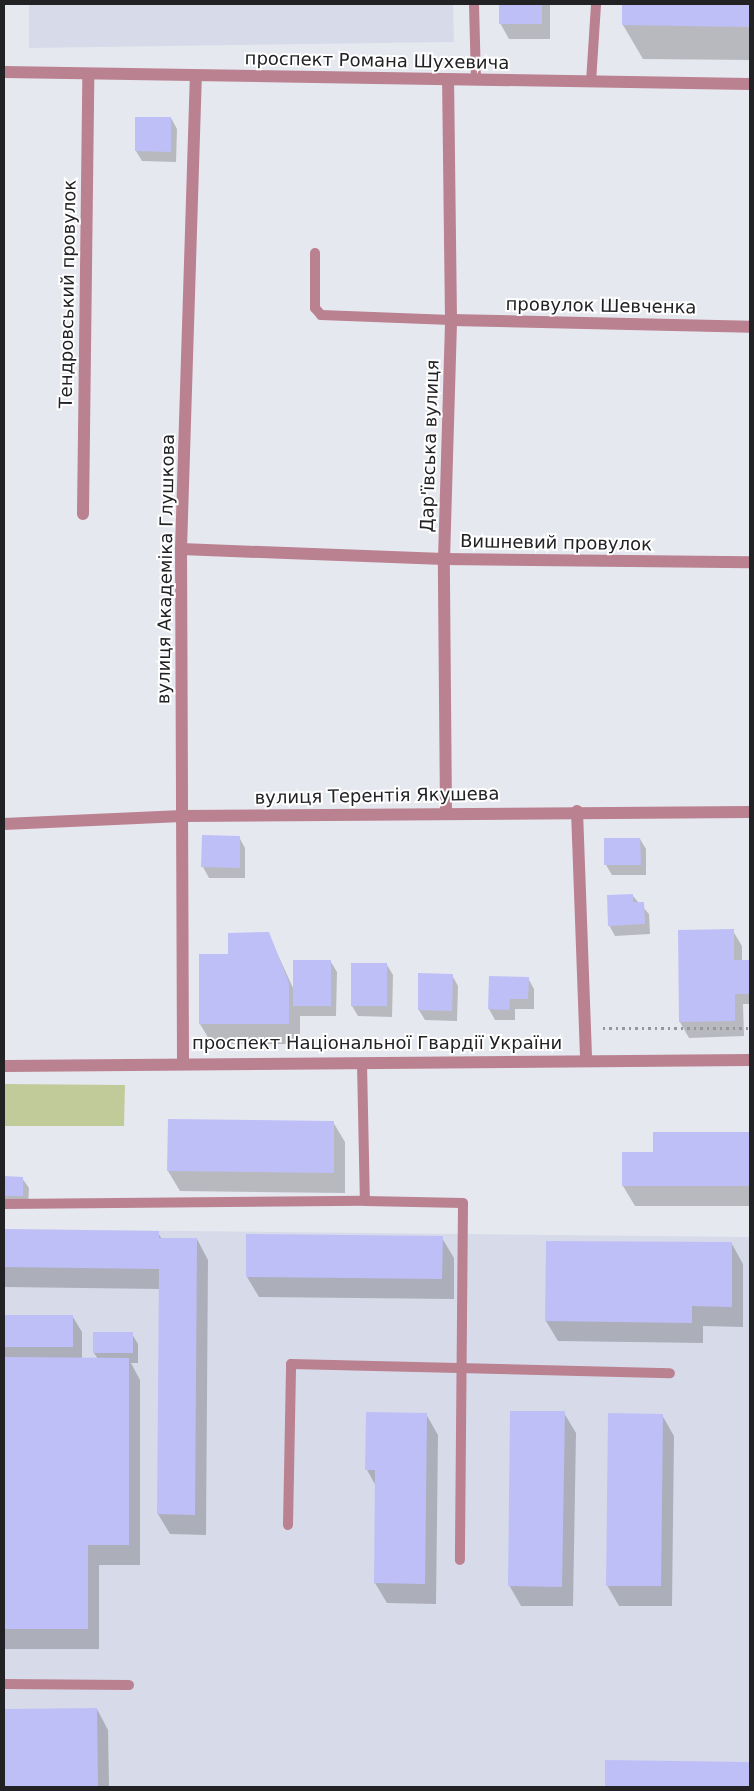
<!DOCTYPE html>
<meta charset="utf-8">
<style>
body{margin:0}
#map{position:relative;width:754px;height:1791px;overflow:hidden;background:#e6e8ef;font-family:"DejaVu Sans",sans-serif}
div>[style]{position:absolute}
.built>*{inset:0;background:#d7dbe9}
.green>*{inset:0;background:#c1ca99}
.shadow>*{inset:0;background:#0003}
.building>*{inset:0;background:#bfbff8}
.path>*{height:3px;margin-top:-1.5px;transform-origin:0;background:repeating-linear-gradient(90deg,#96979c 0 2.5px,transparent 0 6.5px)}
.service>*{height:10px;margin:-5px;padding:0 5px;transform-origin:5px;border-radius:5px;background:#ba8191}
.minor>*{height:12px;margin:-6px;padding:0 6px;transform-origin:6px;border-radius:6px;background:#ba8191}
.tertiary>*{height:12px;margin:-6px;padding:0 6px;transform-origin:6px;border-radius:6px;background:#ba8191}
span{translate:-50% -50%;white-space:nowrap;text-align:center;line-height:1.15;-webkit-text-stroke:4px #fff;paint-order:stroke}
.street-label{font-size:18px;color:#222225}
.frame{position:absolute;inset:0;border:5px solid #222225;pointer-events:none}
</style>
<div id="map">
<div class="built">
<i style="clip-path:polygon(29px 4px,453px 4px,454px 42px,29px 48px)"></i>
<i style="clip-path:polygon(4px 1229px,750px 1237px,750px 1787px,4px 1787px)"></i>
</div>
<div class="green">
<i style="clip-path:polygon(4px 1084px,125px 1085px,124px 1126px,4px 1126px)"></i>
</div>
<div class="shadow">
<i style="clip-path:polygon(500px 4px,550px 4px,550px 39px,509px 39px,500px 23px)"></i>
<i style="clip-path:polygon(623px 4px,750px 4px,750px 60px,643px 59px,623px 25px)"></i>
<i style="clip-path:polygon(171px 118px,177px 129px,176px 162px,142px 161px,136px 151px)"></i>
<i style="clip-path:polygon(239px 837px,245px 848px,245px 878px,209px 878px,203px 867px)"></i>
<i style="clip-path:polygon(640px 839px,646px 849px,646px 875px,612px 875px,606px 865px)"></i>
<i style="clip-path:polygon(632px 895px,649px 914px,650px 934px,615px 936px,609px 925px)"></i>
<i style="clip-path:polygon(733px 931px,742px 946px,742px 962px,750px 961px,750px 1004px,743px 1004px,744px 1036px,689px 1038px,680px 1022px)"></i>
<i style="clip-path:polygon(268px 933px,294px 990px,331px 962px,337px 972px,336px 1016px,300px 1016px,300px 1044px,212px 1044px,200px 1024px,229px 955px)"></i>
<i style="clip-path:polygon(387px 965px,393px 975px,392px 1017px,358px 1016px,352px 1006px)"></i>
<i style="clip-path:polygon(452px 975px,458px 986px,457px 1021px,425px 1020px,419px 1010px)"></i>
<i style="clip-path:polygon(528px 978px,534px 989px,534px 1009px,515px 1009px,515px 1020px,495px 1020px,489px 1009px)"></i>
<i style="clip-path:polygon(333px 1122px,345px 1142px,345px 1193px,180px 1191px,168px 1171px)"></i>
<i style="clip-path:polygon(654px 1133px,750px 1133px,750px 1206px,635px 1206px,623px 1186px,654px 1153px)"></i>
<i style="clip-path:polygon(4px 1178px,22px 1178px,29px 1188px,28px 1206px,4px 1206px)"></i>
<i style="clip-path:polygon(4px 1231px,158px 1233px,162px 1239px,197px 1239px,208px 1260px,206px 1535px,170px 1534px,158px 1514px,160px 1289px,4px 1287px)"></i>
<i style="clip-path:polygon(442px 1238px,454px 1258px,454px 1299px,259px 1297px,247px 1277px)"></i>
<i style="clip-path:polygon(732px 1244px,743px 1264px,743px 1327px,703px 1326px,703px 1343px,558px 1341px,546px 1321px)"></i>
<i style="clip-path:polygon(4px 1316px,73px 1317px,82px 1332px,82px 1359px,98px 1359px,94px 1353px,132px 1334px,138px 1344px,138px 1363px,131px 1363px,140px 1380px,140px 1565px,99px 1565px,99px 1649px,4px 1649px)"></i>
<i style="clip-path:polygon(564px 1413px,576px 1433px,573px 1606px,521px 1606px,509px 1585px)"></i>
<i style="clip-path:polygon(426px 1414px,438px 1435px,436px 1604px,387px 1603px,375px 1583px,376px 1486px,367px 1470px)"></i>
<i style="clip-path:polygon(662px 1415px,674px 1436px,672px 1606px,619px 1606px,607px 1585px)"></i>
<i style="clip-path:polygon(97px 1709px,108px 1730px,109px 1787px,4px 1787px,4px 1710px)"></i>
<i style="clip-path:polygon(606px 1761px,750px 1763px,750px 1787px,606px 1787px)"></i>
</div>
<div class="building">
<i style="clip-path:polygon(499px 4px,542px 4px,542px 24px,499px 24px)"></i>
<i style="clip-path:polygon(622px 4px,750px 4px,750px 27px,622px 25px)"></i>
<i style="clip-path:polygon(135px 117px,171px 117px,171px 152px,135px 151px)"></i>
<i style="clip-path:polygon(202px 835px,240px 836px,240px 868px,201px 867px)"></i>
<i style="clip-path:polygon(604px 838px,640px 838px,641px 865px,604px 865px)"></i>
<i style="clip-path:polygon(633px 894px,633px 902px,644px 902px,645px 924px,608px 926px,607px 895px)"></i>
<i style="clip-path:polygon(734px 929px,734px 960px,750px 960px,750px 994px,735px 994px,735px 1021px,679px 1022px,678px 930px)"></i>
<i style="clip-path:polygon(269px 932px,289px 983px,289px 1024px,199px 1024px,199px 954px,228px 954px,228px 933px)"></i>
<i style="clip-path:polygon(293px 960px,331px 960px,331px 1006px,293px 1006px)"></i>
<i style="clip-path:polygon(351px 963px,387px 963px,387px 1006px,351px 1006px)"></i>
<i style="clip-path:polygon(418px 973px,453px 974px,452px 1011px,418px 1010px)"></i>
<i style="clip-path:polygon(489px 976px,529px 977px,528px 999px,510px 999px,509px 1010px,488px 1009px)"></i>
<i style="clip-path:polygon(168px 1119px,334px 1121px,334px 1173px,167px 1171px)"></i>
<i style="clip-path:polygon(653px 1132px,750px 1132px,750px 1186px,622px 1186px,622px 1152px,653px 1152px)"></i>
<i style="clip-path:polygon(4px 1176px,23px 1177px,23px 1196px,4px 1196px)"></i>
<i style="clip-path:polygon(4px 1229px,159px 1231px,159px 1238px,197px 1238px,195px 1515px,157px 1514px,159px 1269px,4px 1267px)"></i>
<i style="clip-path:polygon(246px 1234px,443px 1236px,442px 1279px,246px 1277px)"></i>
<i style="clip-path:polygon(546px 1241px,732px 1242px,732px 1307px,692px 1306px,692px 1323px,545px 1321px)"></i>
<i style="clip-path:polygon(4px 1315px,73px 1315px,73px 1347px,4px 1347px)"></i>
<i style="clip-path:polygon(93px 1332px,133px 1332px,133px 1353px,93px 1353px)"></i>
<i style="clip-path:polygon(4px 1357px,129px 1358px,129px 1545px,88px 1545px,88px 1629px,4px 1629px)"></i>
<i style="clip-path:polygon(510px 1411px,565px 1411px,562px 1587px,508px 1586px)"></i>
<i style="clip-path:polygon(366px 1412px,427px 1413px,425px 1584px,374px 1583px,375px 1470px,365px 1470px)"></i>
<i style="clip-path:polygon(608px 1413px,663px 1414px,661px 1586px,606px 1586px)"></i>
<i style="clip-path:polygon(97px 1708px,98px 1787px,4px 1787px,4px 1709px)"></i>
<i style="clip-path:polygon(605px 1760px,750px 1762px,750px 1787px,605px 1787px)"></i>
</div>
<div class="path">
<i style="left:603px;top:1028px;width:147px"></i>
</div>
<div class="service">
<i style="left:474px;top:4px;width:76px;rotate:88.5deg"></i>
<i style="left:591px;top:82px;width:78px;rotate:-86.3deg"></i>
<i style="left:315px;top:253px;width:55px;rotate:90deg"></i>
<i style="left:315px;top:308px;width:9px;rotate:49deg"></i>
<i style="left:321px;top:315px;width:130px;rotate:2.2deg"></i>
<i style="left:362px;top:1063px;width:138px;rotate:88.8deg"></i>
<i style="left:365px;top:1201px;width:98px;rotate:1.2deg"></i>
<i style="left:463px;top:1203px;width:357px;rotate:90.5deg"></i>
<i style="left:4px;top:1204px;width:361px;rotate:-0.5deg"></i>
<i style="left:288px;top:1525px;width:161px;rotate:-88.9deg"></i>
<i style="left:291px;top:1364px;width:379px;rotate:1.4deg"></i>
<i style="left:4px;top:1684px;width:125px;rotate:0.5deg"></i>
</div>
<div class="minor">
<i style="left:4px;top:72px;width:746px;rotate:0.92deg"></i>
<i style="left:451px;top:320px;width:299px;rotate:1.3deg"></i>
<i style="left:83px;top:514px;width:440px;rotate:-89.3deg"></i>
<i style="left:181px;top:549px;width:263px;rotate:2.2deg"></i>
<i style="left:444px;top:559px;width:306px;rotate:0.6deg"></i>
<i style="left:577px;top:811px;width:249px;rotate:87.9deg"></i>
<i style="left:446px;top:812px;width:253px;rotate:-90.5deg"></i>
<i style="left:444px;top:559px;width:239px;rotate:-88.3deg"></i>
<i style="left:451px;top:320px;width:240px;rotate:-90.7deg"></i>
<i style="left:4px;top:824px;width:178px;rotate:-2.6deg"></i>
<i style="left:182px;top:816px;width:568px;rotate:-0.4deg"></i>
<i style="left:183px;top:1062px;width:513px;rotate:-90.22deg"></i>
<i style="left:181px;top:549px;width:472px;rotate:-88.2deg"></i>
</div>
<div class="tertiary">
<i style="left:4px;top:1066px;width:746px;rotate:-0.46deg"></i>
</div>
<div class="street-label">
<span style="left:377px;top:61px;rotate:1deg">проспект Романа Шухевича</span>
<span style="left:68px;top:294px;rotate:-89deg">Тендровський провулок</span>
<span style="left:601px;top:306px;rotate:1deg">провулок Шевченка</span>
<span style="left:430px;top:446px;rotate:-88deg">Дар'ївська вулиця</span>
<span style="left:556px;top:543px;rotate:1deg">Вишневий провулок</span>
<span style="left:166px;top:569px;rotate:-89deg">вулиця Академіка Глушкова</span>
<span style="left:377px;top:796px;rotate:-1deg">вулиця Терентія Якушева</span>
<span style="left:377px;top:1043px">проспект Національної Гвардії України</span>
</div>
<div class="frame"></div>
</div>
